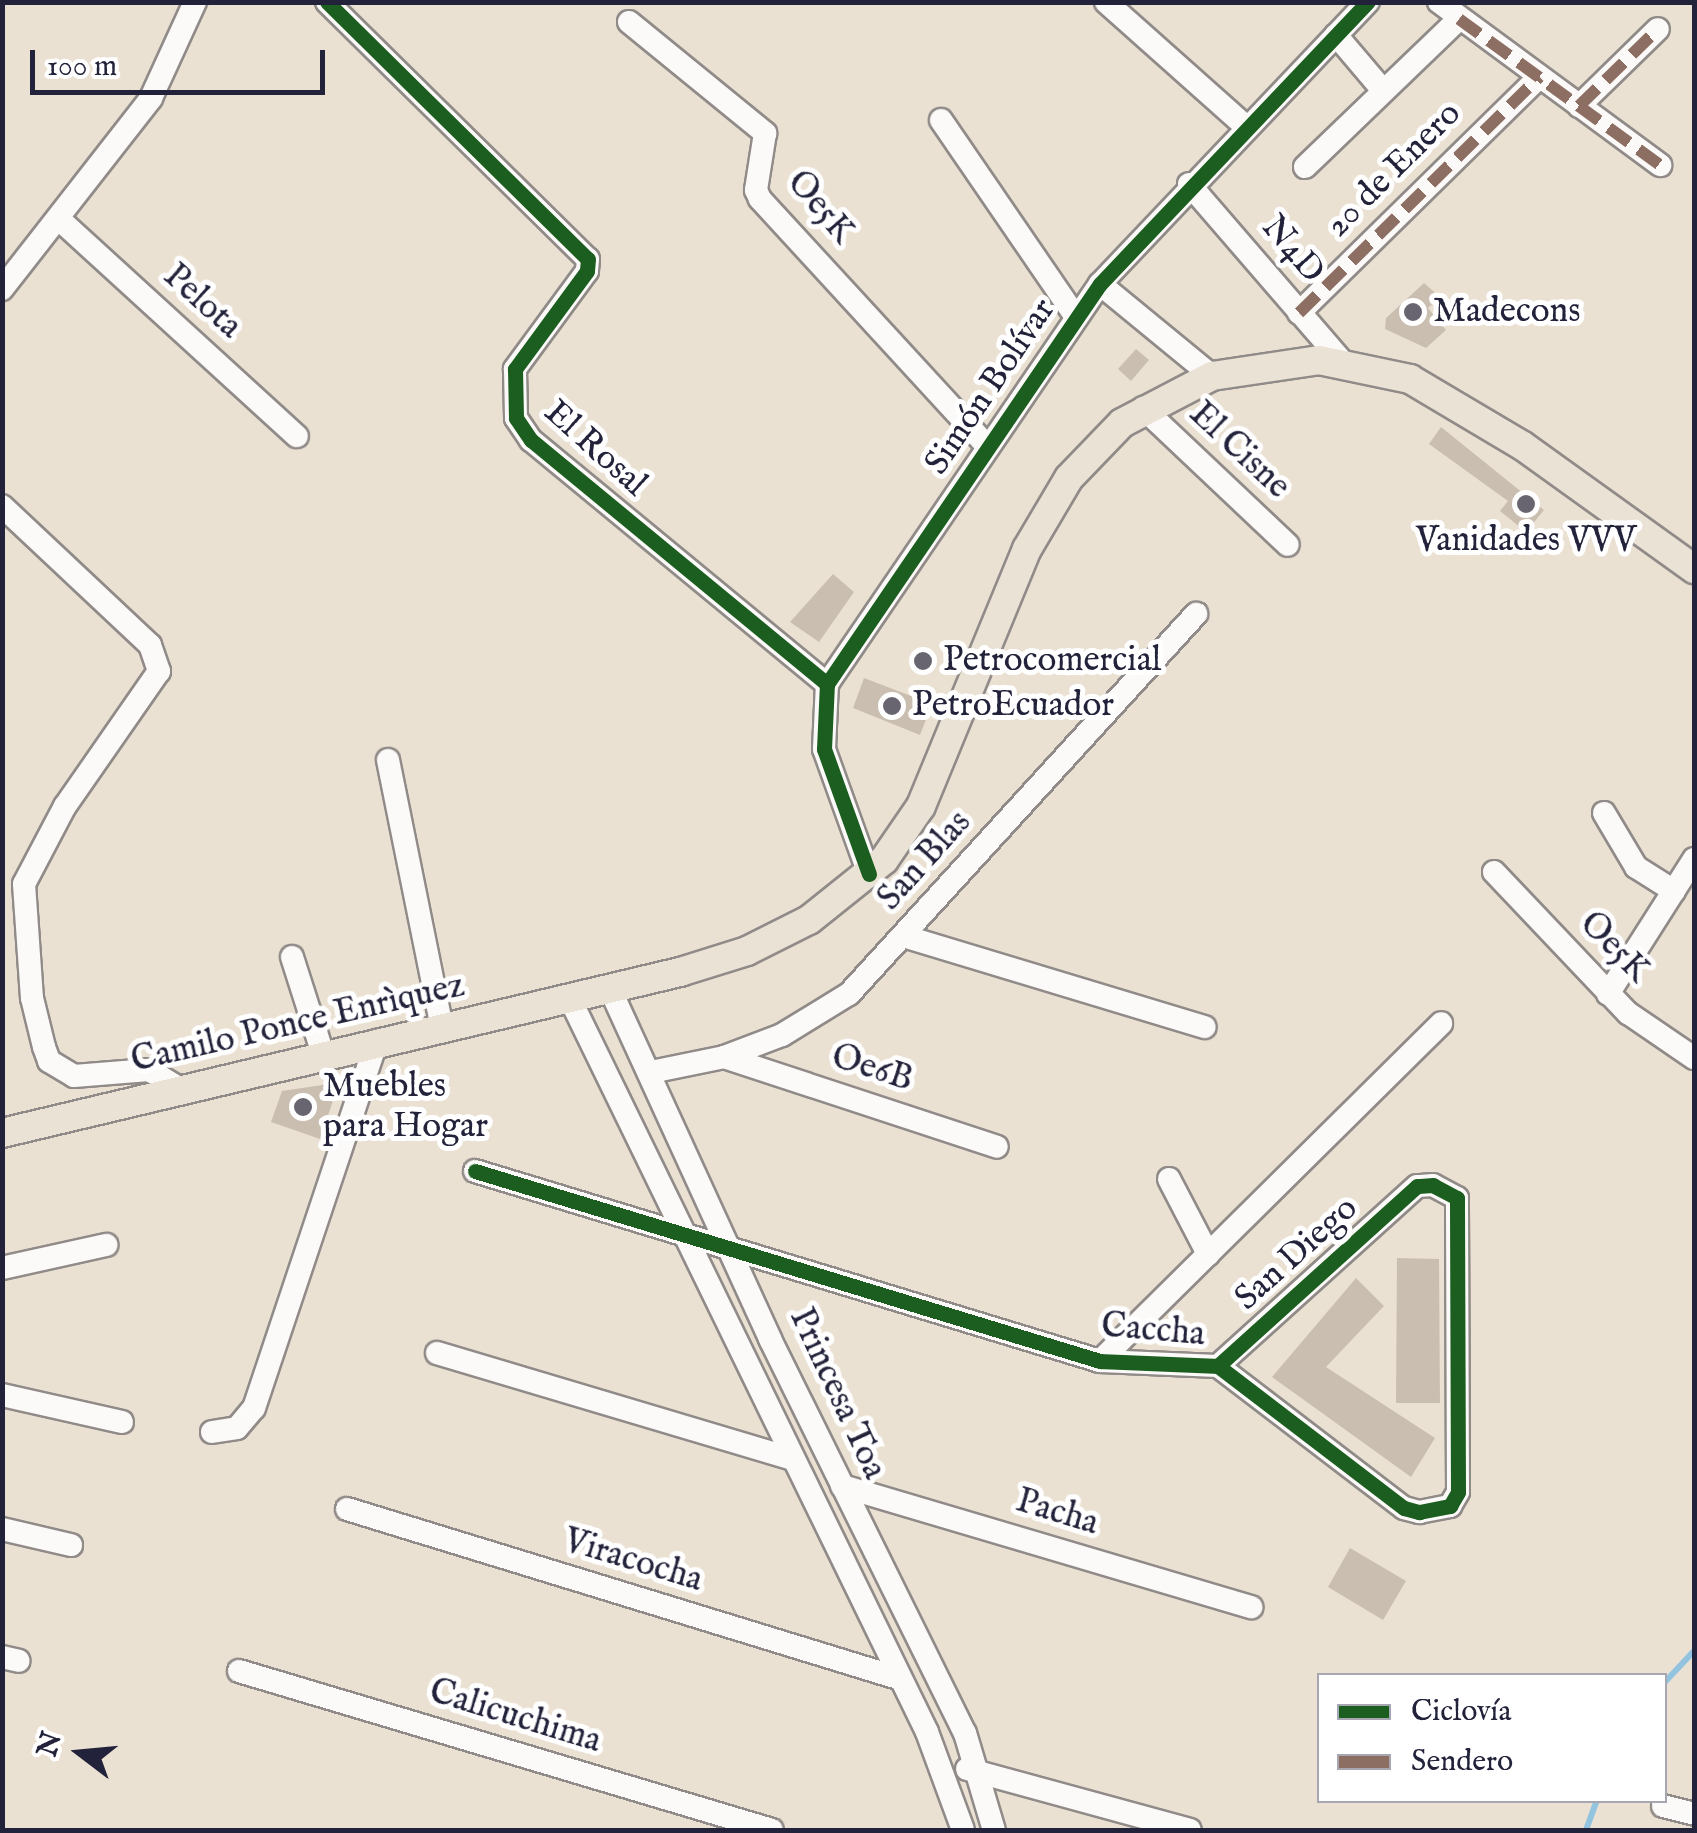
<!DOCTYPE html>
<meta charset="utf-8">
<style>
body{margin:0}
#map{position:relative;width:1697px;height:1833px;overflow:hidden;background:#ebe1d3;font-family:"IM FELL English",serif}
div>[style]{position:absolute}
.stream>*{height:6px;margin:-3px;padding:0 3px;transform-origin:3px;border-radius:3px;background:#92c4e0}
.building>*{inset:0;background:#cabeb1}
.roads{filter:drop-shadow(2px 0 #908b88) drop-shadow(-2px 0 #908b88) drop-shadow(0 2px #908b88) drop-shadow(0 -2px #908b88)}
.minor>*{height:22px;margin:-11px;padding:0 11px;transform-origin:11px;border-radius:11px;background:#fcfaf8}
.major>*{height:28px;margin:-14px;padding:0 14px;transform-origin:14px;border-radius:14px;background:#ebe2d6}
.quiet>*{height:12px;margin-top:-6px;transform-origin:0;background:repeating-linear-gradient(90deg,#8d6e63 0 25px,transparent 0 37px)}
.cycleway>*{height:15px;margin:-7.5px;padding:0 7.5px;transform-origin:7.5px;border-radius:7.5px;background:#1b5e20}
.dots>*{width:28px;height:28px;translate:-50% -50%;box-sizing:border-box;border:5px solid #fff;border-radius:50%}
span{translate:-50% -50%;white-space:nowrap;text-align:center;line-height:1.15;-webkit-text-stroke:10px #fff;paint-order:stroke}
.street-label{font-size:35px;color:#22223b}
.poi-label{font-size:35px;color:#22223b}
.left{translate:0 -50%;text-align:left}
.frame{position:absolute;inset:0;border:5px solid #22223b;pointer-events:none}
.legend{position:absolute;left:1317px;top:1673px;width:350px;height:130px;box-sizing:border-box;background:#fff;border:2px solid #a7a7b1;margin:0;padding:12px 18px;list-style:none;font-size:30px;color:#22223b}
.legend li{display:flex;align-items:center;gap:20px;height:50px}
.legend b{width:50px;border:2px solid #a7a7b1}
.north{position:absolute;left:30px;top:1703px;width:100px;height:100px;-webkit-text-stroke:8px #fff;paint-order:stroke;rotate:286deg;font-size:28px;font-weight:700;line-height:40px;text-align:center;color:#22223b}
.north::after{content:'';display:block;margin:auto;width:35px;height:45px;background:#22223b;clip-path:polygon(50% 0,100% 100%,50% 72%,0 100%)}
.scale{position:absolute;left:30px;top:50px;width:295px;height:45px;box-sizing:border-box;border:5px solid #22223b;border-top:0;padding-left:12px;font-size:30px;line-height:35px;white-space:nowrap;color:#22223b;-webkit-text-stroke:8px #fff;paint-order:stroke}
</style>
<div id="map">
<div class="stream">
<i style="left:1664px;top:1683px;width:44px;rotate:-46.8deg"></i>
<i style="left:1586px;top:1830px;width:32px;rotate:-70deg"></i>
</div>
<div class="building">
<i style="clip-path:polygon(1424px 283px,1440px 297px,1428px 308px,1446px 330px,1426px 348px,1385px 329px,1386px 318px)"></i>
<i style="clip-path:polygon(1136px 349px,1149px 360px,1131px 381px,1118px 369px)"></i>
<i style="clip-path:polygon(1441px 427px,1544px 510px,1526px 532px,1500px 511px,1508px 501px,1429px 444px)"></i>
<i style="clip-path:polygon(833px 574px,854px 592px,819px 642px,790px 622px)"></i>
<i style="clip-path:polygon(864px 678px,932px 704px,920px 735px,853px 708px)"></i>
<i style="clip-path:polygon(329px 1084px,336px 1092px,320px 1139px,271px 1122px,282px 1091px)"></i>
<i style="clip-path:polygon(1397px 1258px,1439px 1259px,1440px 1403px,1396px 1403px)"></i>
<i style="clip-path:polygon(1356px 1278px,1384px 1306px,1326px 1367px,1435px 1438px,1411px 1477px,1272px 1377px)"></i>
<i style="clip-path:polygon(1350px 1548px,1406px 1581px,1383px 1620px,1328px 1587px)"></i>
</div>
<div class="roads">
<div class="minor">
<i style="left:327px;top:2px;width:366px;rotate:44.6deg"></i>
<i style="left:588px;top:259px;width:12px;rotate:95deg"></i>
<i style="left:587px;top:271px;width:122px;rotate:126.3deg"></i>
<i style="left:515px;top:369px;width:49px;rotate:88.8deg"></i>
<i style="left:516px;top:418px;width:27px;rotate:56deg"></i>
<i style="left:531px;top:440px;width:384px;rotate:39.5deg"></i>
<i style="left:1106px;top:2px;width:186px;rotate:41.7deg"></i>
<i style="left:1439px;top:2px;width:275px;rotate:36.4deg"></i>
<i style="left:629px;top:22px;width:176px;rotate:39.2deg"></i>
<i style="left:765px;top:133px;width:58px;rotate:99deg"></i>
<i style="left:756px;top:190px;width:10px;rotate:66deg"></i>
<i style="left:760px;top:199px;width:335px;rotate:47.4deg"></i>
<i style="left:1336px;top:35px;width:70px;rotate:49.7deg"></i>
<i style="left:1579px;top:106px;width:110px;rotate:-44.3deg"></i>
<i style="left:941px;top:120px;width:237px;rotate:55.6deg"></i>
<i style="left:1305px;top:167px;width:214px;rotate:-43.9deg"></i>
<i style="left:1189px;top:184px;width:234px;rotate:49.2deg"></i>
<i style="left:59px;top:219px;width:322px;rotate:42.4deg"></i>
<i style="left:1100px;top:284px;width:145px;rotate:39.4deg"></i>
<i style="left:2px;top:289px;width:242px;rotate:-52deg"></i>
<i style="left:151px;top:98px;width:106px;rotate:-65.4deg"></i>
<i style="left:1299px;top:313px;width:337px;rotate:-44.5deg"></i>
<i style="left:1143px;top:408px;width:199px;rotate:43.4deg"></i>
<i style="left:2px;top:506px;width:203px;rotate:43.2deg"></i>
<i style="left:150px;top:645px;width:28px;rotate:71deg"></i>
<i style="left:159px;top:671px;width:165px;rotate:124.8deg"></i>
<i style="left:65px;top:806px;width:88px;rotate:117.7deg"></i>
<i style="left:24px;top:884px;width:114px;rotate:86deg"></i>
<i style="left:32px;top:998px;width:50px;rotate:76.2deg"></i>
<i style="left:44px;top:1047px;width:15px;rotate:70deg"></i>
<i style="left:49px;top:1061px;width:29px;rotate:31deg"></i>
<i style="left:74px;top:1076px;width:75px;rotate:-4.6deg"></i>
<i style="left:149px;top:1070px;width:39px;rotate:31deg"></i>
<i style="left:388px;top:760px;width:273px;rotate:78.6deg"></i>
<i style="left:1604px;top:813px;width:63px;rotate:59.3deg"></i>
<i style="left:1636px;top:867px;width:45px;rotate:32.3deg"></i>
<i style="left:1494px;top:872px;width:195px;rotate:46.5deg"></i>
<i style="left:1628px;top:1013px;width:80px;rotate:34.3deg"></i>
<i style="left:869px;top:874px;width:133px;rotate:-109.8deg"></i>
<i style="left:824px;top:749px;width:65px;rotate:-87.4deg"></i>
<i style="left:827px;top:684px;width:484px;rotate:-55.7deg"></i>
<i style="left:1100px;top:284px;width:389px;rotate:-46.5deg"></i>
<i style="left:903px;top:936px;width:315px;rotate:16.8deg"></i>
<i style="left:292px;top:957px;width:102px;rotate:72.3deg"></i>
<i style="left:610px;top:989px;width:385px;rotate:65.4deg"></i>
<i style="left:770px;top:1339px;width:440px;rotate:63.7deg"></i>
<i style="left:965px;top:1733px;width:101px;rotate:73.4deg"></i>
<i style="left:1608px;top:994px;width:160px;rotate:-57.5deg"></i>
<i style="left:571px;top:1001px;width:813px;rotate:64.03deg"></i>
<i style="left:927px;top:1732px;width:104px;rotate:69.8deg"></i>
<i style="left:724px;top:1057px;width:287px;rotate:18.2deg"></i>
<i style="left:651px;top:1072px;width:75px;rotate:-11.6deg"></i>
<i style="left:724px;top:1057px;width:62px;rotate:-20.8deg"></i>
<i style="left:782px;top:1035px;width:79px;rotate:-31.5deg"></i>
<i style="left:849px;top:994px;width:515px;rotate:-47.6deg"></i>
<i style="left:475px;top:1171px;width:653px;rotate:16.91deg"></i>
<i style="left:1100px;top:1361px;width:118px;rotate:2.4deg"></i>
<i style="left:1218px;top:1366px;width:234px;rotate:37.4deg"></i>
<i style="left:1404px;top:1508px;width:16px;rotate:15deg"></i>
<i style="left:1419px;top:1512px;width:32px;rotate:-11deg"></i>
<i style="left:1450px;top:1506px;width:16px;rotate:-60deg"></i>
<i style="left:1458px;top:1492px;width:294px;rotate:-90.2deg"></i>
<i style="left:1457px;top:1198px;width:27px;rotate:-152deg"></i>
<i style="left:1433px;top:1185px;width:16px;rotate:176deg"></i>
<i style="left:1417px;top:1186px;width:268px;rotate:137.9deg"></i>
<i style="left:1169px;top:1179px;width:85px;rotate:62.5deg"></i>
<i style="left:2px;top:1268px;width:107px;rotate:-12.5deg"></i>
<i style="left:437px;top:1353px;width:368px;rotate:16.6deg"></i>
<i style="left:1100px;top:1361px;width:480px;rotate:-44.7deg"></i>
<i style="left:2px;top:1395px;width:123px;rotate:12.7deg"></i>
<i style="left:212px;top:1432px;width:25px;rotate:-9deg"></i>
<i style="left:237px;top:1428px;width:26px;rotate:-50deg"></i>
<i style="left:254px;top:1408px;width:387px;rotate:-71.5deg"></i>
<i style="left:842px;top:1486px;width:427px;rotate:16.5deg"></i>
<i style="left:347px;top:1509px;width:576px;rotate:17.05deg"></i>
<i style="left:2px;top:1529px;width:71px;rotate:13.1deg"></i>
<i style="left:2px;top:1657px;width:17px;rotate:13deg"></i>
<i style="left:239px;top:1671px;width:556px;rotate:16.61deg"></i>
<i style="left:967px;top:1769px;width:231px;rotate:15.3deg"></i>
<i style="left:1663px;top:1806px;width:32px;rotate:14deg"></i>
</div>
<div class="major">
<i style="left:2px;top:1133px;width:697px;rotate:-13.36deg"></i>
<i style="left:680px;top:972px;width:70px;rotate:-17.4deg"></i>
<i style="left:747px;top:951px;width:69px;rotate:-26.6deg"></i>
<i style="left:809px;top:920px;width:96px;rotate:-38.7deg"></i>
<i style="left:884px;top:860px;width:65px;rotate:-55.6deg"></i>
<i style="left:921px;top:806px;width:278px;rotate:-67.6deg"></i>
<i style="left:1027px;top:549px;width:82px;rotate:-59.4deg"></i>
<i style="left:1069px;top:478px;width:76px;rotate:-46.1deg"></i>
<i style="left:1122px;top:423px;width:102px;rotate:-27.6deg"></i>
<i style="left:1212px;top:376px;width:108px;rotate:-8.5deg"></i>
<i style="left:1319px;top:360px;width:93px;rotate:11.8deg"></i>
<i style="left:1410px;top:379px;width:131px;rotate:30.7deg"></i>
<i style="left:1523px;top:446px;width:211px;rotate:35.7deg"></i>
</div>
</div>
<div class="quiet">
<i style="left:1459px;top:19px;width:248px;rotate:36deg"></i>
<i style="left:1579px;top:106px;width:110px;rotate:-44.3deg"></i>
<i style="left:1299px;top:313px;width:337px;rotate:-44.5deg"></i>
</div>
<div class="cycleway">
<i style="left:327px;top:2px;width:366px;rotate:44.6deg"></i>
<i style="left:588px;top:259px;width:12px;rotate:95deg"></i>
<i style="left:587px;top:271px;width:122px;rotate:126.3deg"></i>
<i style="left:515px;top:369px;width:49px;rotate:88.8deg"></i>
<i style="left:516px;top:418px;width:27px;rotate:56deg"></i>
<i style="left:531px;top:440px;width:384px;rotate:39.5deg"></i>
<i style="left:869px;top:874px;width:133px;rotate:-109.8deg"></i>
<i style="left:824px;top:749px;width:65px;rotate:-87.4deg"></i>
<i style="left:827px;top:684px;width:484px;rotate:-55.7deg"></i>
<i style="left:1100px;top:284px;width:389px;rotate:-46.5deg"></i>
<i style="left:475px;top:1171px;width:653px;rotate:16.91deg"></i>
<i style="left:1100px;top:1361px;width:118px;rotate:2.4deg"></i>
<i style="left:1218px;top:1366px;width:234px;rotate:37.4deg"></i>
<i style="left:1404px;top:1508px;width:16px;rotate:15deg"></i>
<i style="left:1419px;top:1512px;width:32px;rotate:-11deg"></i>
<i style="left:1450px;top:1506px;width:16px;rotate:-60deg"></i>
<i style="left:1458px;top:1492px;width:294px;rotate:-90.2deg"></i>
<i style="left:1457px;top:1198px;width:27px;rotate:-152deg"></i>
<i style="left:1433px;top:1185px;width:16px;rotate:176deg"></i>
<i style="left:1417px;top:1186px;width:268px;rotate:137.9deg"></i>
</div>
<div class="dots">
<i style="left:1413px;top:312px;background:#686570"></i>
<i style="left:1526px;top:504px;background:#686570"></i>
<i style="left:923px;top:661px;background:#686570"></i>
<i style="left:892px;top:706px;background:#686570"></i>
<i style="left:303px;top:1107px;background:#686570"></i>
</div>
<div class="street-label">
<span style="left:1394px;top:170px;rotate:-45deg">20 de Enero</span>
<span style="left:820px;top:208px;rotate:50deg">Oe5K</span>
<span style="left:1292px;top:250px;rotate:50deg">N4D</span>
<span style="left:202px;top:302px;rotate:42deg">Pelota</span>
<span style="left:991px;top:387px;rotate:-56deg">Simón Bolívar</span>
<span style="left:595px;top:449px;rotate:42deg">El Rosal</span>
<span style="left:1239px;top:451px;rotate:43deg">El Cisne</span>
<span style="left:925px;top:861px;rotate:-48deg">San Blas</span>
<span style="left:1614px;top:948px;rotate:46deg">Oe5K</span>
<span style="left:298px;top:1024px;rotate:-13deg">Camilo Ponce Enrìquez</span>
<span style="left:872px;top:1069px;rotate:18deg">Oe6B</span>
<span style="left:1297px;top:1254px;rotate:-42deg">San Diego</span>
<span style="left:1153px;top:1331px;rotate:5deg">Caccha</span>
<span style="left:837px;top:1394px;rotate:65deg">Princesa Toa</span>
<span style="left:1057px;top:1513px;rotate:17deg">Pacha</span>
<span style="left:633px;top:1561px;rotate:17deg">Viracocha</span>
<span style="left:515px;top:1717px;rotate:17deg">Calicuchima</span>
</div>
<div class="poi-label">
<span class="left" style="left:1433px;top:312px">Madecons</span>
<span style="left:1526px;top:541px">Vanidades VVV</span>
<span class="left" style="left:943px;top:661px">Petrocomercial</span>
<span class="left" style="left:912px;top:706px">PetroEcuador</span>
<span class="left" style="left:323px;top:1107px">Muebles<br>para Hogar</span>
</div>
<div class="frame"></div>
<ul class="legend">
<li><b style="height:12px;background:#1b5e20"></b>Ciclovía</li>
<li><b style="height:12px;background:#8d6e63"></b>Sendero</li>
</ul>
<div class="north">N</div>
<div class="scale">100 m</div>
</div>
